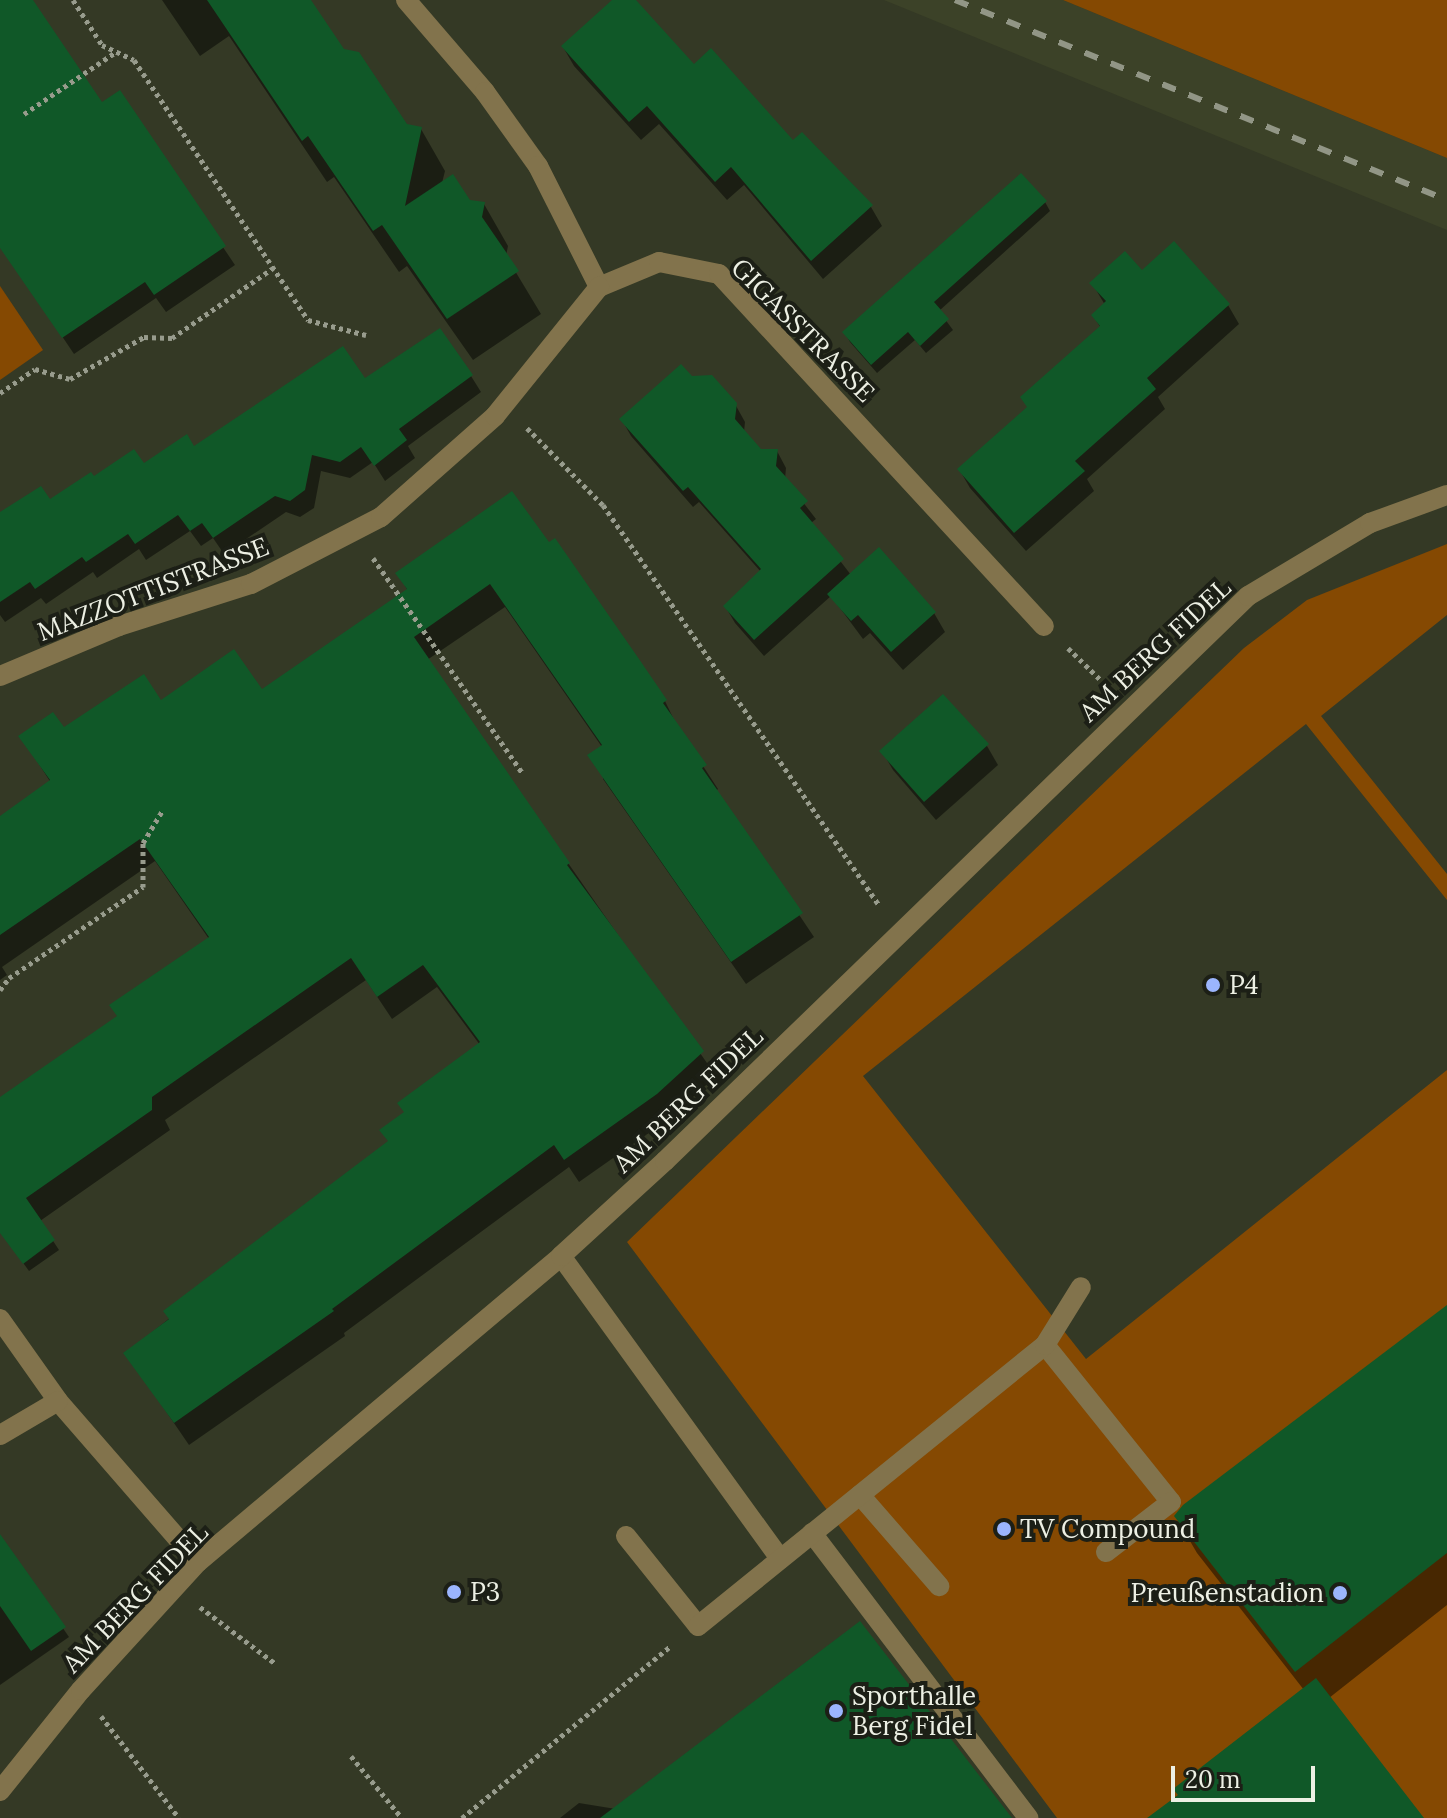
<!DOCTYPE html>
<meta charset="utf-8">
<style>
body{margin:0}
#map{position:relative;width:1447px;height:1818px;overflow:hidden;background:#343925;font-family:Lora,serif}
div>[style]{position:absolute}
.built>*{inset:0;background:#3c4228}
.green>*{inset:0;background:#854902}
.shadow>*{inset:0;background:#0007}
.building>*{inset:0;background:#105828}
.path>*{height:5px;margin-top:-2.5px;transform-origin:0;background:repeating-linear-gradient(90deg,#989c8d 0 4px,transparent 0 8px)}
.service>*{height:20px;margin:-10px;padding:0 10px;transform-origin:10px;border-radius:10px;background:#82734c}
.minor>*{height:20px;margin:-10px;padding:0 10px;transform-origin:10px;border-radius:10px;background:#82734c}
.rail>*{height:6px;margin-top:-3px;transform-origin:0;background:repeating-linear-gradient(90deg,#929686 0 14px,transparent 0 28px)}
.dots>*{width:22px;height:22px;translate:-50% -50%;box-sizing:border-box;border:4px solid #1c1f16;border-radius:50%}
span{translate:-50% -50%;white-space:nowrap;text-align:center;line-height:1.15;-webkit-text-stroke:8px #1c1f16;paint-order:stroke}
.street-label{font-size:26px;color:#edf0e4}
.poi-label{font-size:26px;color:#edf0e4}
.left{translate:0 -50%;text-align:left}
.right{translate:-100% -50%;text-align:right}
.scale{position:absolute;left:1171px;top:1766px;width:144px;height:36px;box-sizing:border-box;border:4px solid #edf0e4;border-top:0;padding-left:10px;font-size:24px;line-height:28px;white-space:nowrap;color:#edf0e4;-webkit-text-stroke:6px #1c1f16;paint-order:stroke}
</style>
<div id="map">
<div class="built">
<i style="clip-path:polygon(884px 0,1063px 0,1447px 158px,1447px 230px)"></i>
</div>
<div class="green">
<i style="clip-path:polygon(1063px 0,1447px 0,1447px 158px)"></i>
<i style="clip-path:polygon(0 286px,43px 350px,0 380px)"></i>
<i style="clip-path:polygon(1447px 544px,1447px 615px,1321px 716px,1447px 874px,1447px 900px,1306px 724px,863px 1076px,1086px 1359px,1447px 1070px,1447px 1818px,1057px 1818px,627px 1242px,1244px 648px,1307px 600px)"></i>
</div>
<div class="shadow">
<i style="clip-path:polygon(0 0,31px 0,101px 105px,119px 93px,235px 265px,166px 312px,156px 298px,74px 354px,0 244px)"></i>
<i style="clip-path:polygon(162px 0,308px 0,342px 51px,405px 126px,421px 129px,445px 171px,442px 183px,469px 202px,484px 204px,508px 246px,506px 256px,541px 314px,473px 360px,407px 266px,399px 272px,334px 177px,327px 182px,229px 36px,200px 56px)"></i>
<i style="clip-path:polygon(615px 0,633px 0,694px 67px,793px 143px,802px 134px,871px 207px,882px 226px,823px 279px,744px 185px,727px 200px,659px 124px,641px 140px,574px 66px,563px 47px)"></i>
<i style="clip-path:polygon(1045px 202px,1050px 211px,939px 311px,953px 330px,926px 353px,915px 340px,877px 373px,850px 342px,845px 333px)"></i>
<i style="clip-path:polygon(1142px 273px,1228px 305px,1239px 324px,1158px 397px,1165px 409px,1087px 479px,1094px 491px,1026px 551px,970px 488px,959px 469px,1028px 408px,1101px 328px,1093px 316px,1105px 305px,1092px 283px)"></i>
<i style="clip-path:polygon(471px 376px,481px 392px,408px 446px,415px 458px,385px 481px,373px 462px,350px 478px,321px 471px,314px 508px,300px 517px,286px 512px,224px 554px,213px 538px,201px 546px,190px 531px,146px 560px,139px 549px,97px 578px,93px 572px,46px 604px,41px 598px,5px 622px,0 615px,0 516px,49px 502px,93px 479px,194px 449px,364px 381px)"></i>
<i style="clip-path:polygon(691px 378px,735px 404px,745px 422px,744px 432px,760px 451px,777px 451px,786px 468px,785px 479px,816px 519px,811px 523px,851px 575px,879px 550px,934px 613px,945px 632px,903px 670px,870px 633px,863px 639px,831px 596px,764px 656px,735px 623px,725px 606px,761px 572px,699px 502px,693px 507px,631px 436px,622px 420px)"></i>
<i style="clip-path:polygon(512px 494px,665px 701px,677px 726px,718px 789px,716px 791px,814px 937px,746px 984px,603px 779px,602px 747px,505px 607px,427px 660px,716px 1076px,670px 1118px,579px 1182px,569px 1167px,344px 1333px,345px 1336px,189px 1445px,126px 1353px,389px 1143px,405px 1113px,480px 1045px,437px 987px,392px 1019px,366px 980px,165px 1120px,170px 1130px,40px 1221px,59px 1250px,29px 1271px,8px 1242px,0 1205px,0 1099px,118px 1017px,209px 939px,155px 861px,2px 967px,7px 975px,0 980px,0 818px,51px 783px,21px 736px,63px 730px,161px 702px,261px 691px,408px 591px,398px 573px)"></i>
<i style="clip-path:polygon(987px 746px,998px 765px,936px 820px,893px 770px,882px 751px)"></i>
<i style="clip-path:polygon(1447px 1307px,1447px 1605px,1329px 1698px,1422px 1818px,1151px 1818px,1304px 1690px,1197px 1553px,1176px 1517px)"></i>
<i style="clip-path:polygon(0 1537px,69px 1637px,0 1685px)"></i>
<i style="clip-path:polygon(579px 1803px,616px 1809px,1011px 1818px,560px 1818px)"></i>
</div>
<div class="building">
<i style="clip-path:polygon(0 0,33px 0,102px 102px,120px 90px,226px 246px,154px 295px,145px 282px,62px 338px,0 248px)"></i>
<i style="clip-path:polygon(207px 0,311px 0,344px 49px,359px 52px,407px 124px,422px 127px,405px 206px,453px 174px,470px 200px,485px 202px,482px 217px,519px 271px,447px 319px,382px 225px,373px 231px,308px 136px,302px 141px)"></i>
<i style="clip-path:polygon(612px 0,636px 0,694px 64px,711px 48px,793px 140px,802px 132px,873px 205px,811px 261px,731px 167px,715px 182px,647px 106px,629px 122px,561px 46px)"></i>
<i style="clip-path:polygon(1021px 173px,1047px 201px,934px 302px,949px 319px,920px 346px,908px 332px,871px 365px,842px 332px)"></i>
<i style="clip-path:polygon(1174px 241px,1230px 304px,1147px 378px,1156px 389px,1075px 461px,1085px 471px,1014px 533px,957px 469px,1027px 407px,1020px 397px,1100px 326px,1091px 315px,1106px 301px,1089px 283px,1125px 251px,1142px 270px)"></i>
<i style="clip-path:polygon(440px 328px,473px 375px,399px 429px,407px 440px,374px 466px,361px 447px,340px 462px,312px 455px,305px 490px,290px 501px,275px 496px,213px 538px,202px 523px,190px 531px,178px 515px,135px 544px,128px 534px,86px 562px,82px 557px,35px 589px,30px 582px,0 602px,0 512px,41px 486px,50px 499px,91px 472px,94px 476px,134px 449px,144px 463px,187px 434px,194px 446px,343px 346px,365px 378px)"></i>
<i style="clip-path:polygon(681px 364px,692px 376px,712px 375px,737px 403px,735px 419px,761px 449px,778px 449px,776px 466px,808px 501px,800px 508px,844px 559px,754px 640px,723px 606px,761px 569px,688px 487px,683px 491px,619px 419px)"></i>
<i style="clip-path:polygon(512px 491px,549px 542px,555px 538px,639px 659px,667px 700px,663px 703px,707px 765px,702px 768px,803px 913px,731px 962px,587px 755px,602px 745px,490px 584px,414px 637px,570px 863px,567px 865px,704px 1051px,657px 1094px,564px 1160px,554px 1145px,332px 1309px,334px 1311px,174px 1423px,123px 1353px,169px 1319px,163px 1311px,388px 1141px,379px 1130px,404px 1112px,397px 1103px,480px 1042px,423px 965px,377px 997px,351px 958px,152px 1097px,152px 1110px,26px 1198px,55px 1240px,23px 1264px,0 1233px,0 1097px,117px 1016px,109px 1005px,209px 937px,140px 839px,0 935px,0 816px,50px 780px,18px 736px,53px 712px,64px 727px,144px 674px,161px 700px,234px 649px,262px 689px,407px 589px,395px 573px)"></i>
<i style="clip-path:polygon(879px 547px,936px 612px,891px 652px,858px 615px,851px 621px,827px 594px)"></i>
<i style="clip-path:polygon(943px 694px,989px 744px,924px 802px,879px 751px)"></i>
<i style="clip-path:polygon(1447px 1305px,1447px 1553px,1295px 1672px,1174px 1516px,1183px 1505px)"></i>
<i style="clip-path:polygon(0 1534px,66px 1627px,31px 1651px,0 1606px)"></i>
<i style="clip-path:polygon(860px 1621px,1012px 1818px,600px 1818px)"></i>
<i style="clip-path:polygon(1316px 1678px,1424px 1818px,1147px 1818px,1178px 1795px,1173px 1789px)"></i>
</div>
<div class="path">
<i style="left:73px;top:0;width:54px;rotate:57.2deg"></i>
<i style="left:102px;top:45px;width:35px;rotate:25deg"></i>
<i style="left:134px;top:60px;width:313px;rotate:56.2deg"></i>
<i style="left:308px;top:320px;width:60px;rotate:14.5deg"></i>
<i style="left:24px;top:114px;width:111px;rotate:-34deg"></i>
<i style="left:0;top:393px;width:42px;rotate:-34.4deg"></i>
<i style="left:35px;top:369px;width:36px;rotate:16deg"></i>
<i style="left:70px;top:379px;width:85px;rotate:-29.6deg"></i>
<i style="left:144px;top:337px;width:28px;rotate:2deg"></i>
<i style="left:172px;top:338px;width:123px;rotate:-34.7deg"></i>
<i style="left:527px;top:428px;width:108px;rotate:45.4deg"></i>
<i style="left:603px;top:505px;width:486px;rotate:55.4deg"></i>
<i style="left:373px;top:558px;width:263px;rotate:55.2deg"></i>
<i style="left:1068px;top:648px;width:54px;rotate:44.3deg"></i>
<i style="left:0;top:990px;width:15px;rotate:-53deg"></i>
<i style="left:9px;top:978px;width:162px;rotate:-34.2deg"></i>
<i style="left:143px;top:887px;width:44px;rotate:-90deg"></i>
<i style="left:143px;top:843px;width:39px;rotate:-59deg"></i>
<i style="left:200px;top:1607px;width:95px;rotate:36.9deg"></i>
<i style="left:101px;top:1716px;width:128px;rotate:52.6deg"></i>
<i style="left:351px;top:1756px;width:80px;rotate:50.6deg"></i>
<i style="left:462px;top:1818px;width:271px;rotate:-39.5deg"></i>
</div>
<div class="service">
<i style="left:561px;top:1256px;width:374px;rotate:54.1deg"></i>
<i style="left:1045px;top:1345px;width:201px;rotate:51.3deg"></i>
<i style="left:1171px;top:1502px;width:82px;rotate:142.4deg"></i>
<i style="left:860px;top:1495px;width:121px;rotate:49deg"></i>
<i style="left:812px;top:1533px;width:358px;rotate:52.8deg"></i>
<i style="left:626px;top:1536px;width:115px;rotate:51.3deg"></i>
<i style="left:698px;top:1626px;width:447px;rotate:-39deg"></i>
<i style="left:1045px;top:1345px;width:68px;rotate:-58.2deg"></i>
</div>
<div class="minor">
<i style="left:406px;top:0;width:121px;rotate:49.3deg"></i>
<i style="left:485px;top:92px;width:91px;rotate:54.4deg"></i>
<i style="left:538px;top:166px;width:136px;rotate:63.2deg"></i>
<i style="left:599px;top:287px;width:65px;rotate:-22.6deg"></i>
<i style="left:659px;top:262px;width:61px;rotate:11.3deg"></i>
<i style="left:719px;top:274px;width:479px;rotate:47.3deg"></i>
<i style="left:0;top:676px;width:129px;rotate:-22.8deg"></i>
<i style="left:119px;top:626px;width:139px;rotate:-17.7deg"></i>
<i style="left:251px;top:584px;width:146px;rotate:-27.3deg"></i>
<i style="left:381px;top:517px;width:152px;rotate:-41.5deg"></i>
<i style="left:495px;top:416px;width:166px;rotate:-51.1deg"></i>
<i style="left:0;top:1319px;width:100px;rotate:54.7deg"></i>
<i style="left:58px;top:1401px;width:213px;rotate:49deg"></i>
<i style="left:0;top:1435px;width:67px;rotate:-30.4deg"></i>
<i style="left:0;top:1791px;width:129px;rotate:-51.3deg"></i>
<i style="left:81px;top:1690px;width:173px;rotate:-47.6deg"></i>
<i style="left:198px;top:1562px;width:475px;rotate:-40.1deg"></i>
<i style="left:561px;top:1256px;width:141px;rotate:-42.4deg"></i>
<i style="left:665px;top:1161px;width:812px;rotate:-44.1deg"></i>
<i style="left:1248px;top:596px;width:142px;rotate:-30.9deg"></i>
<i style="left:1370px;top:523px;width:82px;rotate:-20deg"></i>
</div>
<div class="rail">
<i style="left:955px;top:0;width:531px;rotate:22.12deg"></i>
</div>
<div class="dots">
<i style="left:1213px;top:985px;background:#9bb5fd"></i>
<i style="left:1004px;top:1529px;background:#9bb5fd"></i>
<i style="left:454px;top:1592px;background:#9bb5fd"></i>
<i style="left:1340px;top:1593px;background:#9bb5fd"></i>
<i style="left:836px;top:1711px;background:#9bb5fd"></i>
</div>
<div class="street-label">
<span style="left:803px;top:330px;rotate:45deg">GIGASSTRASSE</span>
<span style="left:153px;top:589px;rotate:-21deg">MAZZOTTISTRASSE</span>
<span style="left:1155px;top:650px;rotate:-43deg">AM BERG FIDEL</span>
<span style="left:688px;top:1100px;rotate:-44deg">AM BERG FIDEL</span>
<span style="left:135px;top:1598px;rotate:-46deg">AM BERG FIDEL</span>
</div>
<div class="poi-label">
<span class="left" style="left:1229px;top:985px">P4</span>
<span class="left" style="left:1020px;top:1529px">TV Compound</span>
<span class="left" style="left:470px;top:1592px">P3</span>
<span class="right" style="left:1324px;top:1593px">Preußenstadion</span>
<span class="left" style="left:852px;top:1711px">Sporthalle<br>Berg Fidel</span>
</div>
<div class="scale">20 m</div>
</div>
